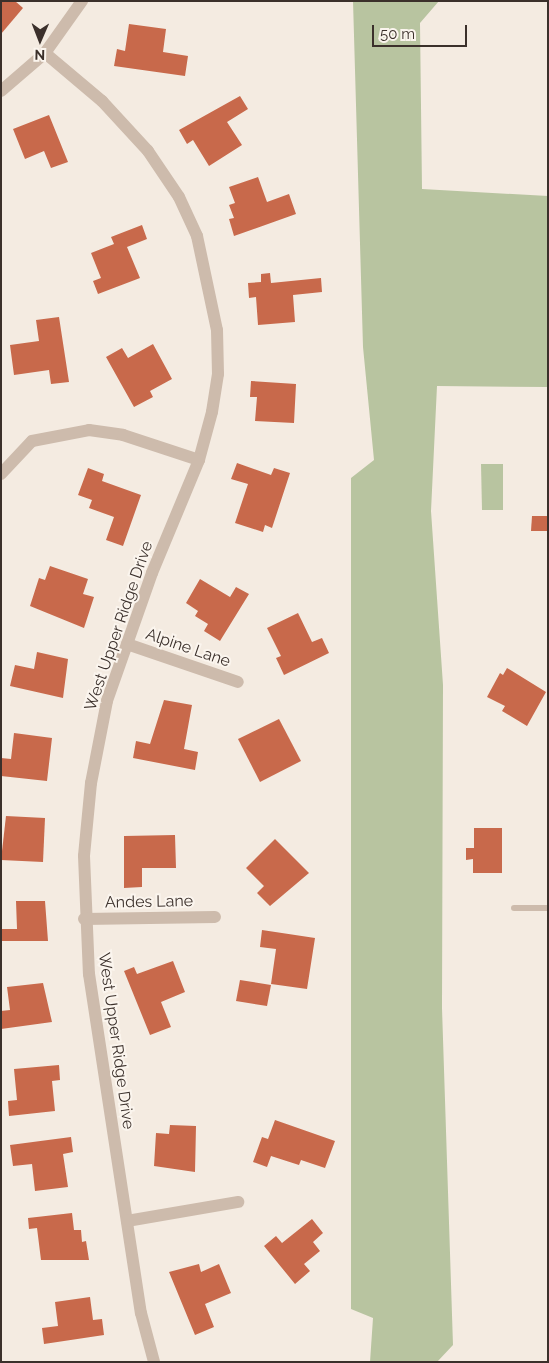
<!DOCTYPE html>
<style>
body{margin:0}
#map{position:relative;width:549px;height:1363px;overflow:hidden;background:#f4ebe1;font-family:Raleway,sans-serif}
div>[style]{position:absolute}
.green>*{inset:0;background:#b8c4a0}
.building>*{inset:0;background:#c8694b}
.service>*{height:6px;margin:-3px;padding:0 3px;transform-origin:3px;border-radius:3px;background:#cdbbac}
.minor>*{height:12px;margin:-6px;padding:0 6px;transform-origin:6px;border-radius:6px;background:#cdbbac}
span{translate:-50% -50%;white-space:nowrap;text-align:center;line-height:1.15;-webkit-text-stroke:4px #fbf5ee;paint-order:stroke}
.street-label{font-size:16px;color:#3b302b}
.frame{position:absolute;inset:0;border:2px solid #3b302b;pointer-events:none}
.north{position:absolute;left:15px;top:15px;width:50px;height:50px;-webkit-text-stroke:4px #fbf5ee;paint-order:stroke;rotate:181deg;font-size:14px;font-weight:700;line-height:20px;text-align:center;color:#3b302b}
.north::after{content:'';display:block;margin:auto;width:18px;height:22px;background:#3b302b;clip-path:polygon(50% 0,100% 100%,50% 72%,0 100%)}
.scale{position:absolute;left:372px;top:25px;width:95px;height:22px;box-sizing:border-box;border:2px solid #3b302b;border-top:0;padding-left:6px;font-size:15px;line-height:18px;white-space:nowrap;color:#3b302b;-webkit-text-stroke:4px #fbf5ee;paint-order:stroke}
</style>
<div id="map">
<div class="green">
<i style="clip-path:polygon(353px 1px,439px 1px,420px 23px,422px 189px,548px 196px,548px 387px,437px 386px,431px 511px,443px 685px,442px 1008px,453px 1345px,437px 1362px,370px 1362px,373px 1318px,351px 1309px,351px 478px,374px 460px,363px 347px)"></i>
<i style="clip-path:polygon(481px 464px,503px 464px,503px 510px,482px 510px)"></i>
</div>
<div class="building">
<i style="clip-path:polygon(1px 1px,15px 1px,23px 8px,1px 34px)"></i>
<i style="clip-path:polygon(129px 24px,166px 29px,163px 52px,188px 56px,185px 76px,114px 66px,117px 49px,125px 51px)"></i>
<i style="clip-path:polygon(240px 96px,248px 109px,227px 122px,242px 145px,209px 166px,193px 140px,187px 144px,179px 130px)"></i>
<i style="clip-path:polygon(49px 115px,68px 162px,51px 168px,44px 151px,25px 159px,13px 129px)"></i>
<i style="clip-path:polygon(258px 177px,267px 202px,289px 194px,296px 214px,234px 236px,229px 219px,234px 218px,229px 205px,235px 203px,229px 187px)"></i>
<i style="clip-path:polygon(142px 225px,147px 239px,127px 247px,140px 278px,98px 294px,93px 281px,101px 278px,91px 253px,114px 244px,111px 237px)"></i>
<i style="clip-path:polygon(270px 273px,271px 283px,321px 278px,322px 292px,293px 295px,295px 322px,258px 325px,256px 297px,249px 298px,248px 283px,261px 282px,261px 274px)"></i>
<i style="clip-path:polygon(59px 317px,69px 382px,51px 384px,49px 370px,14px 375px,10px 345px,39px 341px,36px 320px)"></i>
<i style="clip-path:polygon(153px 344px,172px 379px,150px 391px,153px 397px,134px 407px,106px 357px,122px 348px,128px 358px)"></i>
<i style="clip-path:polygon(251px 381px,296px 384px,294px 423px,255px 421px,257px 397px,250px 397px)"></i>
<i style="clip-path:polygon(237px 463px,271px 475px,274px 468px,290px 473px,272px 528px,265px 525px,263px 532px,235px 523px,248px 484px,231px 479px)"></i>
<i style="clip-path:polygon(88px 468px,104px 474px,102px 481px,141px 495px,123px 546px,106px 540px,114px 517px,89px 508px,92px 500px,78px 495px)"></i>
<i style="clip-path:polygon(532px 516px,548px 516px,548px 531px,531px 531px)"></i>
<i style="clip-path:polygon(50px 566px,88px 579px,83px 594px,94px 597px,84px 628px,30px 606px,39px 578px,45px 580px)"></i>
<i style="clip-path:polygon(200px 579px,230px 597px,236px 587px,249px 594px,220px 641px,204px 631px,208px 624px,195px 616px,198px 611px,186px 603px)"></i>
<i style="clip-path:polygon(298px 613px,312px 642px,322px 638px,329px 653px,284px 675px,276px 658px,281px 656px,267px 628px)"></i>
<i style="clip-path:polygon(37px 652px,68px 659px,63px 698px,10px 686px,15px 665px,34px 669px)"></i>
<i style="clip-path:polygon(507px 668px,546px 692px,527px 726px,502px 711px,505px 706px,487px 697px,500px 673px,503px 675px)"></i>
<i style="clip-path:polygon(164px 700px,192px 705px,184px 749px,198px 752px,195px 770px,133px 758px,136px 741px,150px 744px)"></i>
<i style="clip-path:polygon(279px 719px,301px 761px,260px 782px,238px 739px)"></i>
<i style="clip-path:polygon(14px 733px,52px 738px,47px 781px,1px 776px,1px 758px,11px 759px)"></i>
<i style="clip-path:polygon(6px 816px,45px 818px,43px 862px,1px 860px)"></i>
<i style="clip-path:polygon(474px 828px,502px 828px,502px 873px,473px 873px,473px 859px,466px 860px,466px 848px,474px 848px)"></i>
<i style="clip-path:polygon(175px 835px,176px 868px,142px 868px,142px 887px,124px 888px,124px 836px)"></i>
<i style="clip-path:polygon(275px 839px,309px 873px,270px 906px,257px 893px,264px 886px,246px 868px)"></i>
<i style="clip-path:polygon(16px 901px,45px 901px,48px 941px,1px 941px,1px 929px,17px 929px)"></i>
<i style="clip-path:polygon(262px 930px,315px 938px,307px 989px,271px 984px,276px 949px,260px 947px)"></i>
<i style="clip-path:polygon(173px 961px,185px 992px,161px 1002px,171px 1027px,150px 1035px,124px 971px,134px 967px,137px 974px)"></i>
<i style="clip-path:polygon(240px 980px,271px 985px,267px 1006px,236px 1001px)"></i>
<i style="clip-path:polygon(43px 983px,52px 1022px,1px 1029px,1px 1011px,10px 1010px,7px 987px)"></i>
<i style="clip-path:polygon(59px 1065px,60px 1080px,52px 1081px,55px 1111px,9px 1116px,8px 1101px,17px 1100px,14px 1069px)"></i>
<i style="clip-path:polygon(275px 1120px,335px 1141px,325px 1168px,301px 1160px,299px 1165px,271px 1156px,267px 1167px,253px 1162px,262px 1137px,268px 1139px)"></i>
<i style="clip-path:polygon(170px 1125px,196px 1126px,195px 1172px,154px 1166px,156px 1133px,169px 1134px)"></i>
<i style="clip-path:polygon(71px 1137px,73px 1152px,63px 1154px,68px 1187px,35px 1191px,32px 1164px,13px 1166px,10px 1145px)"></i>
<i style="clip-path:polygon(72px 1213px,74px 1230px,81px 1230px,82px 1242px,86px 1241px,89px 1260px,41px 1260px,37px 1228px,29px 1229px,28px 1218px)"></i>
<i style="clip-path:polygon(312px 1219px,323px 1233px,313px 1242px,320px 1251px,304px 1264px,310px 1271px,295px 1284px,264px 1246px,276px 1236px,282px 1243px)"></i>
<i style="clip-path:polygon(199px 1264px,201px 1272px,219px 1264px,231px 1293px,205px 1304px,214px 1327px,195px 1335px,169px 1272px)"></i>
<i style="clip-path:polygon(90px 1297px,93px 1320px,102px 1319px,104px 1335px,44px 1344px,42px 1328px,58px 1326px,55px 1302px)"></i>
</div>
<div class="service">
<i style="left:514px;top:908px;width:34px"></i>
</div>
<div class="minor">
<i style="left:45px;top:53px;width:75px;rotate:40.1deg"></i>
<i style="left:102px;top:101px;width:68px;rotate:47.4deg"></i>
<i style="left:148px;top:151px;width:55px;rotate:56deg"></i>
<i style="left:179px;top:197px;width:43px;rotate:65.2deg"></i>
<i style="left:197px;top:236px;width:96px;rotate:78deg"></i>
<i style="left:217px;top:330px;width:44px;rotate:88.7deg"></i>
<i style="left:218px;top:374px;width:38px;rotate:99deg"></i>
<i style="left:212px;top:412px;width:50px;rotate:105.2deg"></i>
<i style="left:199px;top:460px;width:122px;rotate:112.6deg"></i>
<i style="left:152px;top:573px;width:136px;rotate:109.4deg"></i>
<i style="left:107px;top:701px;width:84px;rotate:101deg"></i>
<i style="left:91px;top:783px;width:73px;rotate:95.5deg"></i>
<i style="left:84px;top:856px;width:118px;rotate:87.6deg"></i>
<i style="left:89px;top:974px;width:343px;rotate:81.3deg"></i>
<i style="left:141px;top:1313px;width:51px;rotate:75.1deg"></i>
<i style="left:1px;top:91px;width:58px;rotate:-40.8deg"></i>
<i style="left:45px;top:53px;width:64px;rotate:-54.6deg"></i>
<i style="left:1px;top:474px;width:45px;rotate:-46.8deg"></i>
<i style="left:32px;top:441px;width:58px;rotate:-10.9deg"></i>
<i style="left:89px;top:430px;width:34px;rotate:8deg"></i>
<i style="left:123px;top:435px;width:80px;rotate:18.2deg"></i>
<i style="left:127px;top:644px;width:117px;rotate:18.9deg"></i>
<i style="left:84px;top:919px;width:131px;rotate:-0.9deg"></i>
<i style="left:127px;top:1221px;width:113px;rotate:-9.7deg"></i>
</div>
<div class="street-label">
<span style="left:119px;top:626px;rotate:-71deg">West Upper Ridge Drive</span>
<span style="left:188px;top:648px;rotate:19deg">Alpine Lane</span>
<span style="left:149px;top:902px;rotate:-1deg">Andes Lane</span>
<span style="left:116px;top:1041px;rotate:82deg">West Upper Ridge Drive</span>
</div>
<div class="frame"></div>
<div class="north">N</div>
<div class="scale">50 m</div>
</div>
